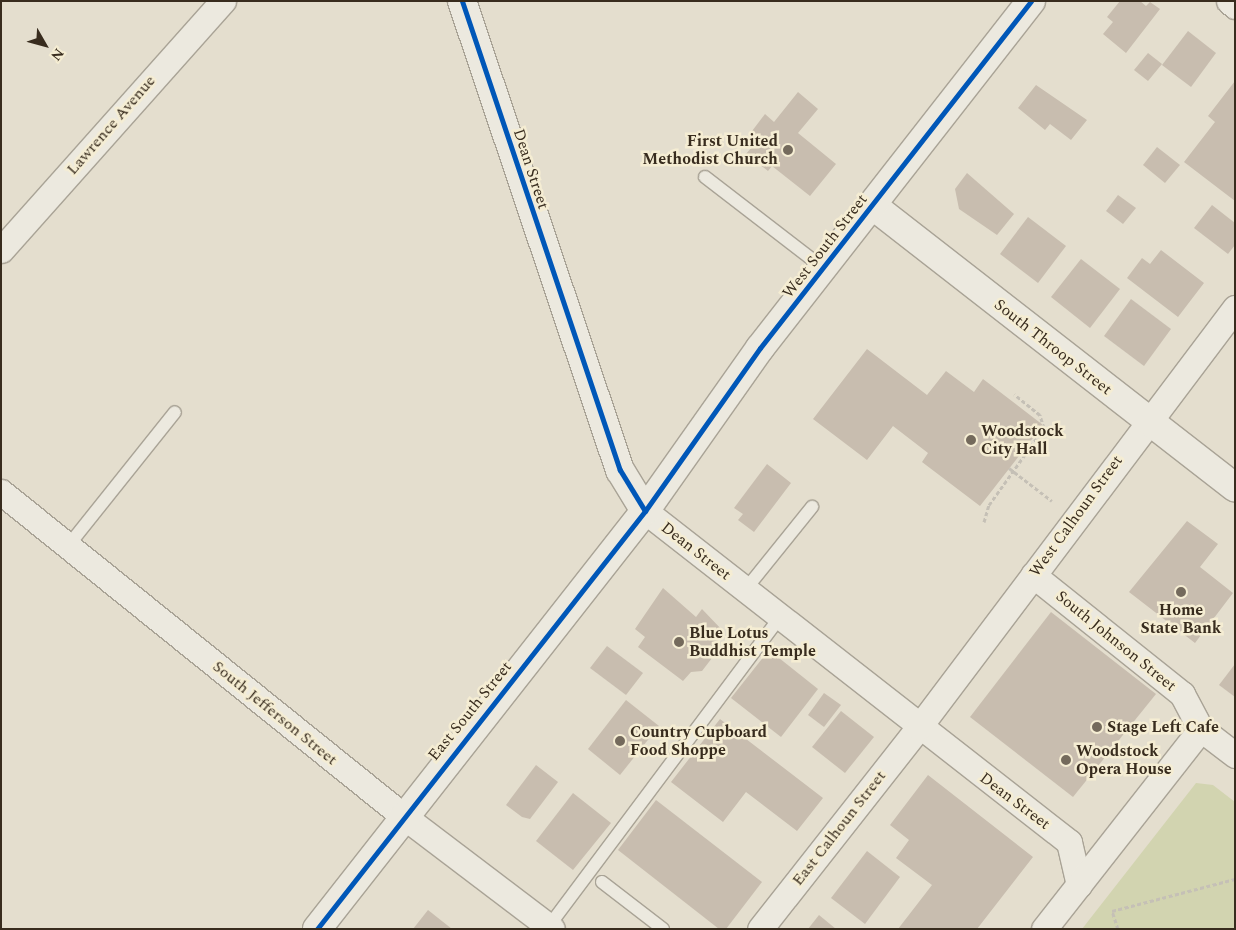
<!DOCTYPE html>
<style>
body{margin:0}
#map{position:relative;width:1236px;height:930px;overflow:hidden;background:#e4dece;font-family:Spectral,serif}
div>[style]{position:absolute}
.green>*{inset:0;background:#d2d4b0}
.building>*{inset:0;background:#c8bdaf}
.path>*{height:3px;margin-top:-1.5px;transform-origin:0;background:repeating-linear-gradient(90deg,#c5c0b6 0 4px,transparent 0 6.5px)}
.roads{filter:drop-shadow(1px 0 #a9a396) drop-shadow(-1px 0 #a9a396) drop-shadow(0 1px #a9a396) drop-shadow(0 -1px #a9a396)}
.lane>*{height:12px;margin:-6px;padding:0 6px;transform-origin:6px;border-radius:6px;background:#ece9df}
.street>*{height:25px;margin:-12.5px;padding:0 12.5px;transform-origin:12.5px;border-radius:12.5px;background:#ece9df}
.secondary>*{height:28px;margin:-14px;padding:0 14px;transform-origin:14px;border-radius:14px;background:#ece9df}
.cycleway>*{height:5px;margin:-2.5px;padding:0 2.5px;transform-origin:2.5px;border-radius:2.5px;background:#0057b8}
.dots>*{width:14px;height:14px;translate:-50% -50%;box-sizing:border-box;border:2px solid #f5edd3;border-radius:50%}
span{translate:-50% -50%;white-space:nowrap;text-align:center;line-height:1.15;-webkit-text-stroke:5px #f5edd3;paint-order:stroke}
.street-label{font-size:16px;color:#382c1e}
.poi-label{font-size:16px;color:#382c1e;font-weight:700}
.right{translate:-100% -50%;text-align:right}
.left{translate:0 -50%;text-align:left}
.frame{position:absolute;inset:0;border:2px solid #382c1e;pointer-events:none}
.north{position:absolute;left:20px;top:20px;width:50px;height:50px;-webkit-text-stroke:4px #f5edd3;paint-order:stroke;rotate:128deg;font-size:14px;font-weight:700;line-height:20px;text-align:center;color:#382c1e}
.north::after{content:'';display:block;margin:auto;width:18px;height:22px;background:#382c1e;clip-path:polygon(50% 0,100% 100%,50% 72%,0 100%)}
</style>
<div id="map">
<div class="green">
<i style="clip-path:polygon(1196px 783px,1213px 785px,1235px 802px,1235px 929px,1082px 929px)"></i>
</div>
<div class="building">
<i style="clip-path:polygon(1120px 1px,1140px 1px,1146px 6px,1150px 2px,1160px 9px,1126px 53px,1103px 34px,1113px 22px,1107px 17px)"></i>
<i style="clip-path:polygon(1188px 31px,1216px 53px,1191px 87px,1162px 65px)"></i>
<i style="clip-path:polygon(1148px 53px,1162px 64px,1148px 81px,1134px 70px)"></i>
<i style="clip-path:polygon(1235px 81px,1235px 201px,1184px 162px,1215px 122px,1208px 116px)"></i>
<i style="clip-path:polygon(1036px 85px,1087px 120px,1071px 140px,1050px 124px,1045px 130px,1018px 108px)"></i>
<i style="clip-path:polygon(798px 92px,818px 109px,798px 133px,836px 164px,810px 196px,772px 166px,768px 171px,746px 154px,757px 141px,749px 135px,765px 114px,774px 122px)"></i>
<i style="clip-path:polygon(1157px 147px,1180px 165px,1165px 183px,1143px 165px)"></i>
<i style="clip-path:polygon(967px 173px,1014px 214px,997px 235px,959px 209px,955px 189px)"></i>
<i style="clip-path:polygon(1118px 195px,1136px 208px,1123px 224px,1106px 211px)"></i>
<i style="clip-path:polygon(1212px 205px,1235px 223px,1235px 245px,1228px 254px,1194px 228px)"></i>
<i style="clip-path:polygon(1028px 217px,1066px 246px,1038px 283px,1000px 254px)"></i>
<i style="clip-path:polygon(1161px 250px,1204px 283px,1178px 317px,1127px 278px,1142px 258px,1150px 264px)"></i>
<i style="clip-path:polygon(1081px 259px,1120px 289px,1090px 328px,1051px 297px)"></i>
<i style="clip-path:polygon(1131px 299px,1171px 329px,1144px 366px,1104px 336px)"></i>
<i style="clip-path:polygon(867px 349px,927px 395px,946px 371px,974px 392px,983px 379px,1043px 425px,980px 506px,922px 462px,928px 453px,893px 426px,867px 460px,813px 419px)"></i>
<i style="clip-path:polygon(767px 464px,791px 483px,754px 532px,738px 520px,743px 514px,734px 508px)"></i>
<i style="clip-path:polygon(1187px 521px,1218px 544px,1200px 567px,1233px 593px,1195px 643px,1129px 592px)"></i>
<i style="clip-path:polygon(663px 588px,696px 617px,702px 609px,723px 631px,717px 638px,719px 649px,702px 671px,691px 672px,683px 681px,638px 647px,645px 637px,635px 629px)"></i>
<i style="clip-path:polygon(1051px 612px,1156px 694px,1073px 797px,970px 717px)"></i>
<i style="clip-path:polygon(607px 646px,643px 673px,626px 695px,590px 668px)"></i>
<i style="clip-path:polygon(769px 650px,818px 689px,781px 737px,731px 698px)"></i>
<i style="clip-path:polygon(1235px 664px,1235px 697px,1219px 685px)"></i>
<i style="clip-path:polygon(824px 693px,841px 705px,824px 727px,808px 715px)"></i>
<i style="clip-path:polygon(626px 700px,659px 726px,620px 775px,588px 749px)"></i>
<i style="clip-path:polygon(841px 711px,874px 737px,845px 773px,812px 747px)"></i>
<i style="clip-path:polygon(720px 719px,823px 798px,797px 831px,746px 792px,723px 822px,671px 782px)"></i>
<i style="clip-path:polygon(536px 765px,558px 782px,530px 819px,522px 817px,506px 805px)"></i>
<i style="clip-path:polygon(928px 775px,1033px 857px,977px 929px,898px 929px,932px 885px,896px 858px,909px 840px,890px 825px)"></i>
<i style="clip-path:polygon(573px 793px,611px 823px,573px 870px,536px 841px)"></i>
<i style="clip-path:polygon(656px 800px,762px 882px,726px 929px,719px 929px,618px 850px)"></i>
<i style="clip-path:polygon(867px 851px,900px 877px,865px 924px,831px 898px)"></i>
<i style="clip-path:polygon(428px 910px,452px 929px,413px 929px)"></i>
<i style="clip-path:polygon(819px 915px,836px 929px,808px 929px)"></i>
</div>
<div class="path">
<i style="left:1009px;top:468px;width:54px;rotate:37.5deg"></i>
<i style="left:984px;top:522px;width:18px;rotate:-74deg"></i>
<i style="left:989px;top:505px;width:95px;rotate:-54.5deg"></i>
<i style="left:1044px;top:428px;width:14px;rotate:-107deg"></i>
<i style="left:1040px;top:415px;width:33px;rotate:-141deg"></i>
<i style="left:1118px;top:929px;width:19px;rotate:-108deg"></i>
<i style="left:1112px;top:911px;width:127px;rotate:-14.6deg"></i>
</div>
<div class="roads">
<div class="lane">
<i style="left:705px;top:177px;width:149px;rotate:37.6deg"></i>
<i style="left:68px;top:546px;width:171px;rotate:-51.4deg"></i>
<i style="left:745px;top:590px;width:107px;rotate:-51.1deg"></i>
<i style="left:602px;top:882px;width:77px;rotate:37.6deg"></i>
<i style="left:549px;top:926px;width:386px;rotate:-53.2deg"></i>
</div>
<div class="street">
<i style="left:1229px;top:1px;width:8px;rotate:40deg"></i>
<i style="left:1px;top:250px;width:334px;rotate:-48.3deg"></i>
<i style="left:1px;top:492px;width:515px;rotate:38.85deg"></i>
<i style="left:402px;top:815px;width:188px;rotate:37.2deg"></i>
<i style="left:645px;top:511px;width:538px;rotate:37.98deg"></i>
<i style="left:1069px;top:842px;width:44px;rotate:76.9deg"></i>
<i style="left:1033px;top:575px;width:191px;rotate:38.6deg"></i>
<i style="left:1182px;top:694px;width:40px;rotate:62deg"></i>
<i style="left:1201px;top:729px;width:43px;rotate:37.4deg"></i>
<i style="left:760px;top:929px;width:257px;rotate:-51.8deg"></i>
<i style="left:919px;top:727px;width:525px;rotate:-52.98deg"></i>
<i style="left:1044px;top:929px;width:254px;rotate:-51.9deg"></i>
</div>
<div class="secondary">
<i style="left:462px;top:1px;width:495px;rotate:71.4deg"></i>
<i style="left:620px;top:470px;width:48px;rotate:58.6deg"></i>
<i style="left:872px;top:205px;width:460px;rotate:37.9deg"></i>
<i style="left:317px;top:929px;width:531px;rotate:-51.88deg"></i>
<i style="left:645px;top:511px;width:199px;rotate:-54.8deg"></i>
<i style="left:760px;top:348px;width:440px;rotate:-52deg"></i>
</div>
</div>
<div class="cycleway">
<i style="left:462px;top:1px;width:495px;rotate:71.4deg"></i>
<i style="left:620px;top:470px;width:48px;rotate:58.6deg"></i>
<i style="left:317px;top:929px;width:531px;rotate:-51.88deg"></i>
<i style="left:645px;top:511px;width:199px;rotate:-54.8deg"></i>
<i style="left:760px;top:348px;width:440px;rotate:-52deg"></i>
</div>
<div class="dots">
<i style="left:788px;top:150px;background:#746a5c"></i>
<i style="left:971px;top:440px;background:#746a5c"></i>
<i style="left:1181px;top:592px;background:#746a5c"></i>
<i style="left:679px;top:642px;background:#746a5c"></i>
<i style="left:1097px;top:727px;background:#746a5c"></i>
<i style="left:620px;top:741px;background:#746a5c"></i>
<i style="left:1066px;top:760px;background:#746a5c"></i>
</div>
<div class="street-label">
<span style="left:111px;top:125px;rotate:-49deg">Lawrence Avenue</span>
<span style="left:531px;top:169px;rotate:72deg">Dean Street</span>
<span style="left:825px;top:246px;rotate:-52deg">West South Street</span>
<span style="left:1053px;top:347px;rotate:38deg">South Throop Street</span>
<span style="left:1076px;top:516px;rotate:-54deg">West Calhoun Street</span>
<span style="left:696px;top:551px;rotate:38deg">Dean Street</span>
<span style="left:1116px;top:641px;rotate:39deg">South Johnson Street</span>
<span style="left:470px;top:711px;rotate:-51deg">East South Street</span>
<span style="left:275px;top:713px;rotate:39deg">South Jefferson Street</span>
<span style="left:1015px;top:801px;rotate:37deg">Dean Street</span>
<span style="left:839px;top:828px;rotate:-52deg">East Calhoun Street</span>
</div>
<div class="poi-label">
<span class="right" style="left:778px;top:150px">First United<br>Methodist Church</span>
<span class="left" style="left:981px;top:440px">Woodstock<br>City Hall</span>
<span style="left:1181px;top:619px">Home<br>State Bank</span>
<span class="left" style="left:689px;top:642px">Blue Lotus<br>Buddhist Temple</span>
<span class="left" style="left:1107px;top:727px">Stage Left Cafe</span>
<span class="left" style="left:630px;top:741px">Country Cupboard<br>Food Shoppe</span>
<span class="left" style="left:1076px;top:760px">Woodstock<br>Opera House</span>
</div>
<div class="frame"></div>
<div class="north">N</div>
</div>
